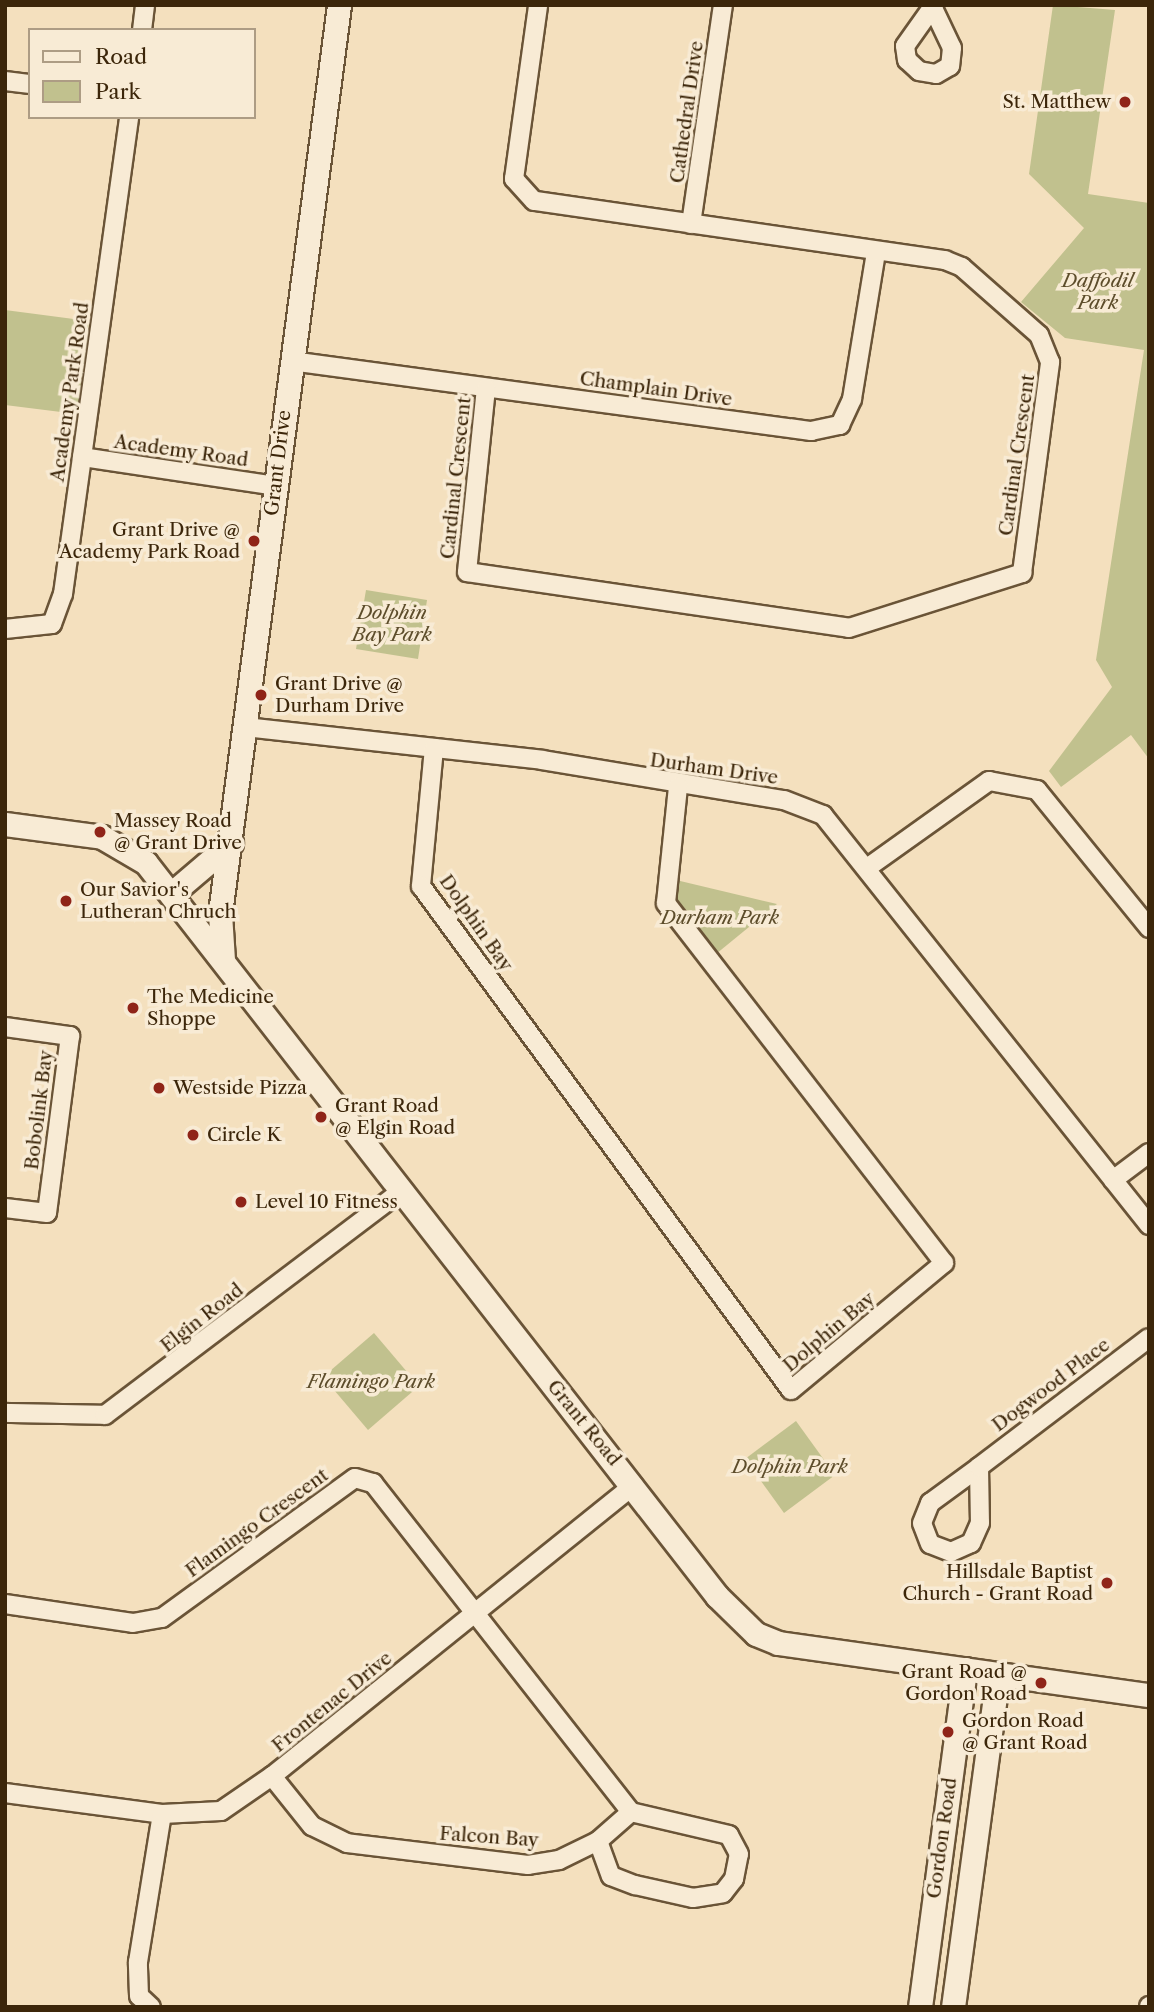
<!DOCTYPE html>
<style>
body{margin:0}
#map{position:relative;width:1154px;height:2012px;overflow:hidden;background:#f4e0be;font-family:"Libre Caslon Text",serif}
div>[style]{position:absolute}
.green>*{inset:0;background:#c1c18e}
.roads{filter:drop-shadow(2px 0 #6a5437) drop-shadow(-2px 0 #6a5437) drop-shadow(0 2px #6a5437) drop-shadow(0 -2px #6a5437)}
.minor>*{height:18px;margin:-9px;padding:0 9px;transform-origin:9px;border-radius:9px;background:#f8ebd5}
.tertiary>*{height:23px;margin:-11.5px;padding:0 11.5px;transform-origin:11.5px;border-radius:11.5px;background:#f8ebd5}
.dots>*{width:19px;height:19px;translate:-50% -50%;box-sizing:border-box;border:4px solid #f8ebd5;border-radius:50%}
span{translate:-50% -50%;white-space:nowrap;text-align:center;line-height:1.15;-webkit-text-stroke:7px #f8ebd5;paint-order:stroke}
.poi-label{font-size:19px;color:#3c260a}
.right{translate:-100% -50%;text-align:right}
.left{translate:0 -50%;text-align:left}
.street-label{font-size:19px;color:#3c260a}
.park-label{font-size:19px;color:#5d4d2b;font-style:italic}
.frame{position:absolute;inset:0;border:7px solid #3c260a;pointer-events:none}
.legend{position:absolute;left:28px;top:28px;width:228px;height:91px;box-sizing:border-box;background:#f8ebd5;border:2px solid #ad9c84;margin:0;padding:9px 12px;list-style:none;font-size:21px;color:#3c260a}
.legend li{display:flex;align-items:center;gap:14px;height:35px}
.legend b{width:35px;border:2px solid #ad9c84}
</style>
<div id="map">
<div class="green">
<i style="clip-path:polygon(1053px 5px,1115px 10px,1088px 194px,1149px 203px,1149px 759px,1131px 735px,1061px 787px,1049px 771px,1112px 687px,1096px 660px,1144px 350px,1065px 338px,1021px 302px,1084px 228px,1029px 174px)"></i>
<i style="clip-path:polygon(5px 310px,89px 321px,77px 414px,5px 405px)"></i>
<i style="clip-path:polygon(366px 590px,427px 600px,418px 659px,356px 649px)"></i>
<i style="clip-path:polygon(676px 880px,777px 904px,716px 954px,674px 901px)"></i>
<i style="clip-path:polygon(374px 1333px,419px 1386px,368px 1430px,323px 1377px)"></i>
<i style="clip-path:polygon(796px 1421px,835px 1475px,784px 1513px,745px 1459px)"></i>
</div>
<div class="roads">
<div class="minor">
<i style="left:933px;top:8px;width:44px;rotate:64.6deg"></i>
<i style="left:952px;top:48px;width:18px;rotate:96deg"></i>
<i style="left:950px;top:66px;width:16px;rotate:150deg"></i>
<i style="left:936px;top:74px;width:17px;rotate:-170deg"></i>
<i style="left:919px;top:71px;width:16px;rotate:-137deg"></i>
<i style="left:907px;top:60px;width:14px;rotate:-98deg"></i>
<i style="left:905px;top:46px;width:50px;rotate:-54.7deg"></i>
<i style="left:142px;top:30px;width:25px;rotate:-83deg"></i>
<i style="left:5px;top:81px;width:25px;rotate:7deg"></i>
<i style="left:691px;top:224px;width:221px;rotate:-81.7deg"></i>
<i style="left:291px;top:361px;width:525px;rotate:7.67deg"></i>
<i style="left:811px;top:431px;width:30px;rotate:-12deg"></i>
<i style="left:840px;top:425px;width:29px;rotate:-65deg"></i>
<i style="left:852px;top:399px;width:148px;rotate:-80.7deg"></i>
<i style="left:486px;top:388px;width:185px;rotate:95.9deg"></i>
<i style="left:467px;top:572px;width:386px;rotate:8.3deg"></i>
<i style="left:849px;top:628px;width:182px;rotate:-17.6deg"></i>
<i style="left:1022px;top:573px;width:213px;rotate:-82.4deg"></i>
<i style="left:1050px;top:362px;width:29px;rotate:-112deg"></i>
<i style="left:1039px;top:335px;width:103px;rotate:-138.6deg"></i>
<i style="left:962px;top:267px;width:18px;rotate:-158deg"></i>
<i style="left:945px;top:260px;width:415px;rotate:-171.8deg"></i>
<i style="left:534px;top:201px;width:30px;rotate:-132deg"></i>
<i style="left:514px;top:179px;width:176px;rotate:-82.1deg"></i>
<i style="left:82px;top:457px;width:195px;rotate:8.5deg"></i>
<i style="left:5px;top:629px;width:47px;rotate:-6.1deg"></i>
<i style="left:52px;top:624px;width:32px;rotate:-70deg"></i>
<i style="left:63px;top:594px;width:482px;rotate:-82.1deg"></i>
<i style="left:245px;top:727px;width:299px;rotate:6.3deg"></i>
<i style="left:542px;top:760px;width:245px;rotate:9.4deg"></i>
<i style="left:784px;top:800px;width:42px;rotate:21deg"></i>
<i style="left:823px;top:815px;width:524px;rotate:51.51deg"></i>
<i style="left:434px;top:748px;width:139px;rotate:95.4deg"></i>
<i style="left:421px;top:886px;width:625px;rotate:53.72deg"></i>
<i style="left:791px;top:1390px;width:199px;rotate:-39.7deg"></i>
<i style="left:944px;top:1263px;width:455px;rotate:-127.7deg"></i>
<i style="left:666px;top:903px;width:117px;rotate:-84.1deg"></i>
<i style="left:867px;top:868px;width:150px;rotate:-35.5deg"></i>
<i style="left:989px;top:781px;width:49px;rotate:10.6deg"></i>
<i style="left:1037px;top:790px;width:178px;rotate:50.9deg"></i>
<i style="left:5px;top:1027px;width:66px;rotate:7.9deg"></i>
<i style="left:70px;top:1036px;width:178px;rotate:97.4deg"></i>
<i style="left:47px;top:1213px;width:42px;rotate:-173.2deg"></i>
<i style="left:1113px;top:1180px;width:45px;rotate:-36.9deg"></i>
<i style="left:5px;top:1413px;width:100px;rotate:1.1deg"></i>
<i style="left:105px;top:1415px;width:373px;rotate:-37.1deg"></i>
<i style="left:979px;top:1467px;width:56px;rotate:89deg"></i>
<i style="left:980px;top:1523px;width:22px;rotate:114deg"></i>
<i style="left:971px;top:1543px;width:22px;rotate:156deg"></i>
<i style="left:951px;top:1552px;width:22px;rotate:-159deg"></i>
<i style="left:930px;top:1544px;width:22px;rotate:-111deg"></i>
<i style="left:922px;top:1523px;width:22px;rotate:-68deg"></i>
<i style="left:930px;top:1503px;width:61px;rotate:-36.3deg"></i>
<i style="left:979px;top:1467px;width:213px;rotate:-37.2deg"></i>
<i style="left:5px;top:1604px;width:129px;rotate:8.4deg"></i>
<i style="left:133px;top:1623px;width:29px;rotate:-10deg"></i>
<i style="left:162px;top:1618px;width:238px;rotate:-36deg"></i>
<i style="left:355px;top:1478px;width:19px;rotate:16deg"></i>
<i style="left:373px;top:1483px;width:418px;rotate:51.9deg"></i>
<i style="left:631px;top:1812px;width:44px;rotate:138.7deg"></i>
<i style="left:598px;top:1841px;width:43px;rotate:154deg"></i>
<i style="left:559px;top:1860px;width:31px;rotate:171deg"></i>
<i style="left:528px;top:1865px;width:182px;rotate:-173.1deg"></i>
<i style="left:347px;top:1843px;width:39px;rotate:-154deg"></i>
<i style="left:312px;top:1826px;width:64px;rotate:-128.7deg"></i>
<i style="left:5px;top:1793px;width:158px;rotate:7.6deg"></i>
<i style="left:162px;top:1814px;width:59px;rotate:-2.9deg"></i>
<i style="left:221px;top:1811px;width:62px;rotate:-34.5deg"></i>
<i style="left:272px;top:1776px;width:464px;rotate:-38.8deg"></i>
<i style="left:598px;top:1841px;width:37px;rotate:70deg"></i>
<i style="left:611px;top:1876px;width:26px;rotate:21deg"></i>
<i style="left:635px;top:1885px;width:59px;rotate:12.6deg"></i>
<i style="left:693px;top:1898px;width:30px;rotate:-9deg"></i>
<i style="left:723px;top:1893px;width:18px;rotate:-52deg"></i>
<i style="left:734px;top:1879px;width:25px;rotate:-79deg"></i>
<i style="left:739px;top:1854px;width:21px;rotate:-118deg"></i>
<i style="left:729px;top:1835px;width:101px;rotate:-166.8deg"></i>
<i style="left:151px;top:2007px;width:16px;rotate:-137deg"></i>
<i style="left:139px;top:1996px;width:34px;rotate:-92deg"></i>
<i style="left:138px;top:1962px;width:150px;rotate:-80.8deg"></i>
<i style="left:1149px;top:2007px;width:1px;rotate:-90deg"></i>
</div>
<div class="tertiary">
<i style="left:5px;top:824px;width:98px;rotate:7.6deg"></i>
<i style="left:102px;top:837px;width:51px;rotate:30.6deg"></i>
<i style="left:146px;top:863px;width:929px;rotate:52.08deg"></i>
<i style="left:717px;top:1596px;width:54px;rotate:44.3deg"></i>
<i style="left:756px;top:1634px;width:24px;rotate:22deg"></i>
<i style="left:778px;top:1643px;width:375px;rotate:8deg"></i>
<i style="left:171px;top:894px;width:79px;rotate:-40.4deg"></i>
<i style="left:223px;top:960px;width:47px;rotate:-93.7deg"></i>
<i style="left:220px;top:913px;width:916px;rotate:-82.53deg"></i>
<i style="left:920px;top:2007px;width:341px;rotate:-82.4deg"></i>
<i style="left:953px;top:2007px;width:336px;rotate:-82.3deg"></i>
</div>
</div>
<div class="dots">
<i style="left:1125px;top:102px;background:#8f2418"></i>
<i style="left:254px;top:541px;background:#8f2418"></i>
<i style="left:261px;top:695px;background:#8f2418"></i>
<i style="left:100px;top:832px;background:#8f2418"></i>
<i style="left:66px;top:901px;background:#8f2418"></i>
<i style="left:133px;top:1008px;background:#8f2418"></i>
<i style="left:159px;top:1088px;background:#8f2418"></i>
<i style="left:321px;top:1117px;background:#8f2418"></i>
<i style="left:193px;top:1135px;background:#8f2418"></i>
<i style="left:241px;top:1202px;background:#8f2418"></i>
<i style="left:1107px;top:1583px;background:#8f2418"></i>
<i style="left:1041px;top:1683px;background:#8f2418"></i>
<i style="left:948px;top:1732px;background:#8f2418"></i>
</div>
<div class="poi-label">
<span class="right" style="left:1111px;top:102px">St. Matthew</span>
<span class="right" style="left:240px;top:541px">Grant Drive @<br>Academy Park Road</span>
<span class="left" style="left:275px;top:695px">Grant Drive @<br>Durham Drive</span>
<span class="left" style="left:114px;top:832px">Massey Road<br>@ Grant Drive</span>
<span class="left" style="left:80px;top:901px">Our Savior's<br>Lutheran Chruch</span>
<span class="left" style="left:147px;top:1008px">The Medicine<br>Shoppe</span>
<span class="left" style="left:173px;top:1088px">Westside Pizza</span>
<span class="left" style="left:335px;top:1117px">Grant Road<br>@ Elgin Road</span>
<span class="left" style="left:207px;top:1135px">Circle K</span>
<span class="left" style="left:255px;top:1202px">Level 10 Fitness</span>
<span class="right" style="left:1093px;top:1583px">Hillsdale Baptist<br>Church - Grant Road</span>
<span class="right" style="left:1027px;top:1683px">Grant Road @<br>Gordon Road</span>
<span class="left" style="left:962px;top:1732px">Gordon Road<br>@ Grant Road</span>
</div>
<div class="street-label">
<span style="left:687px;top:112px;rotate:-82deg">Cathedral Drive</span>
<span style="left:656px;top:389px;rotate:8deg">Champlain Drive</span>
<span style="left:70px;top:392px;rotate:-82deg">Academy Park Road</span>
<span style="left:181px;top:451px;rotate:8deg">Academy Road</span>
<span style="left:1017px;top:455px;rotate:-82deg">Cardinal Crescent</span>
<span style="left:278px;top:463px;rotate:-83deg">Grant Drive</span>
<span style="left:456px;top:478px;rotate:-84deg">Cardinal Crescent</span>
<span style="left:714px;top:769px;rotate:8deg">Durham Drive</span>
<span style="left:476px;top:923px;rotate:55deg">Dolphin Bay</span>
<span style="left:39px;top:1110px;rotate:-83deg">Bobolink Bay</span>
<span style="left:202px;top:1318px;rotate:-38deg">Elgin Road</span>
<span style="left:829px;top:1332px;rotate:-40deg">Dolphin Bay</span>
<span style="left:1051px;top:1385px;rotate:-37deg">Dogwood Place</span>
<span style="left:584px;top:1423px;rotate:51deg">Grant Road</span>
<span style="left:257px;top:1523px;rotate:-36deg">Flamingo Crescent</span>
<span style="left:332px;top:1702px;rotate:-39deg">Frontenac Drive</span>
<span style="left:489px;top:1837px;rotate:4deg">Falcon Bay</span>
<span style="left:942px;top:1838px;rotate:-82deg">Gordon Road</span>
</div>
<div class="park-label">
<span style="left:1098px;top:292px">Daffodil<br>Park</span>
<span style="left:392px;top:624px">Dolphin<br>Bay Park</span>
<span style="left:720px;top:918px">Durham Park</span>
<span style="left:371px;top:1382px">Flamingo Park</span>
<span style="left:790px;top:1467px">Dolphin Park</span>
</div>
<div class="frame"></div>
<ul class="legend">
<li><b style="height:9px;background:#f8ebd5"></b>Road</li>
<li><b style="height:19px;background:#c1c18e"></b>Park</li>
</ul>
</div>
